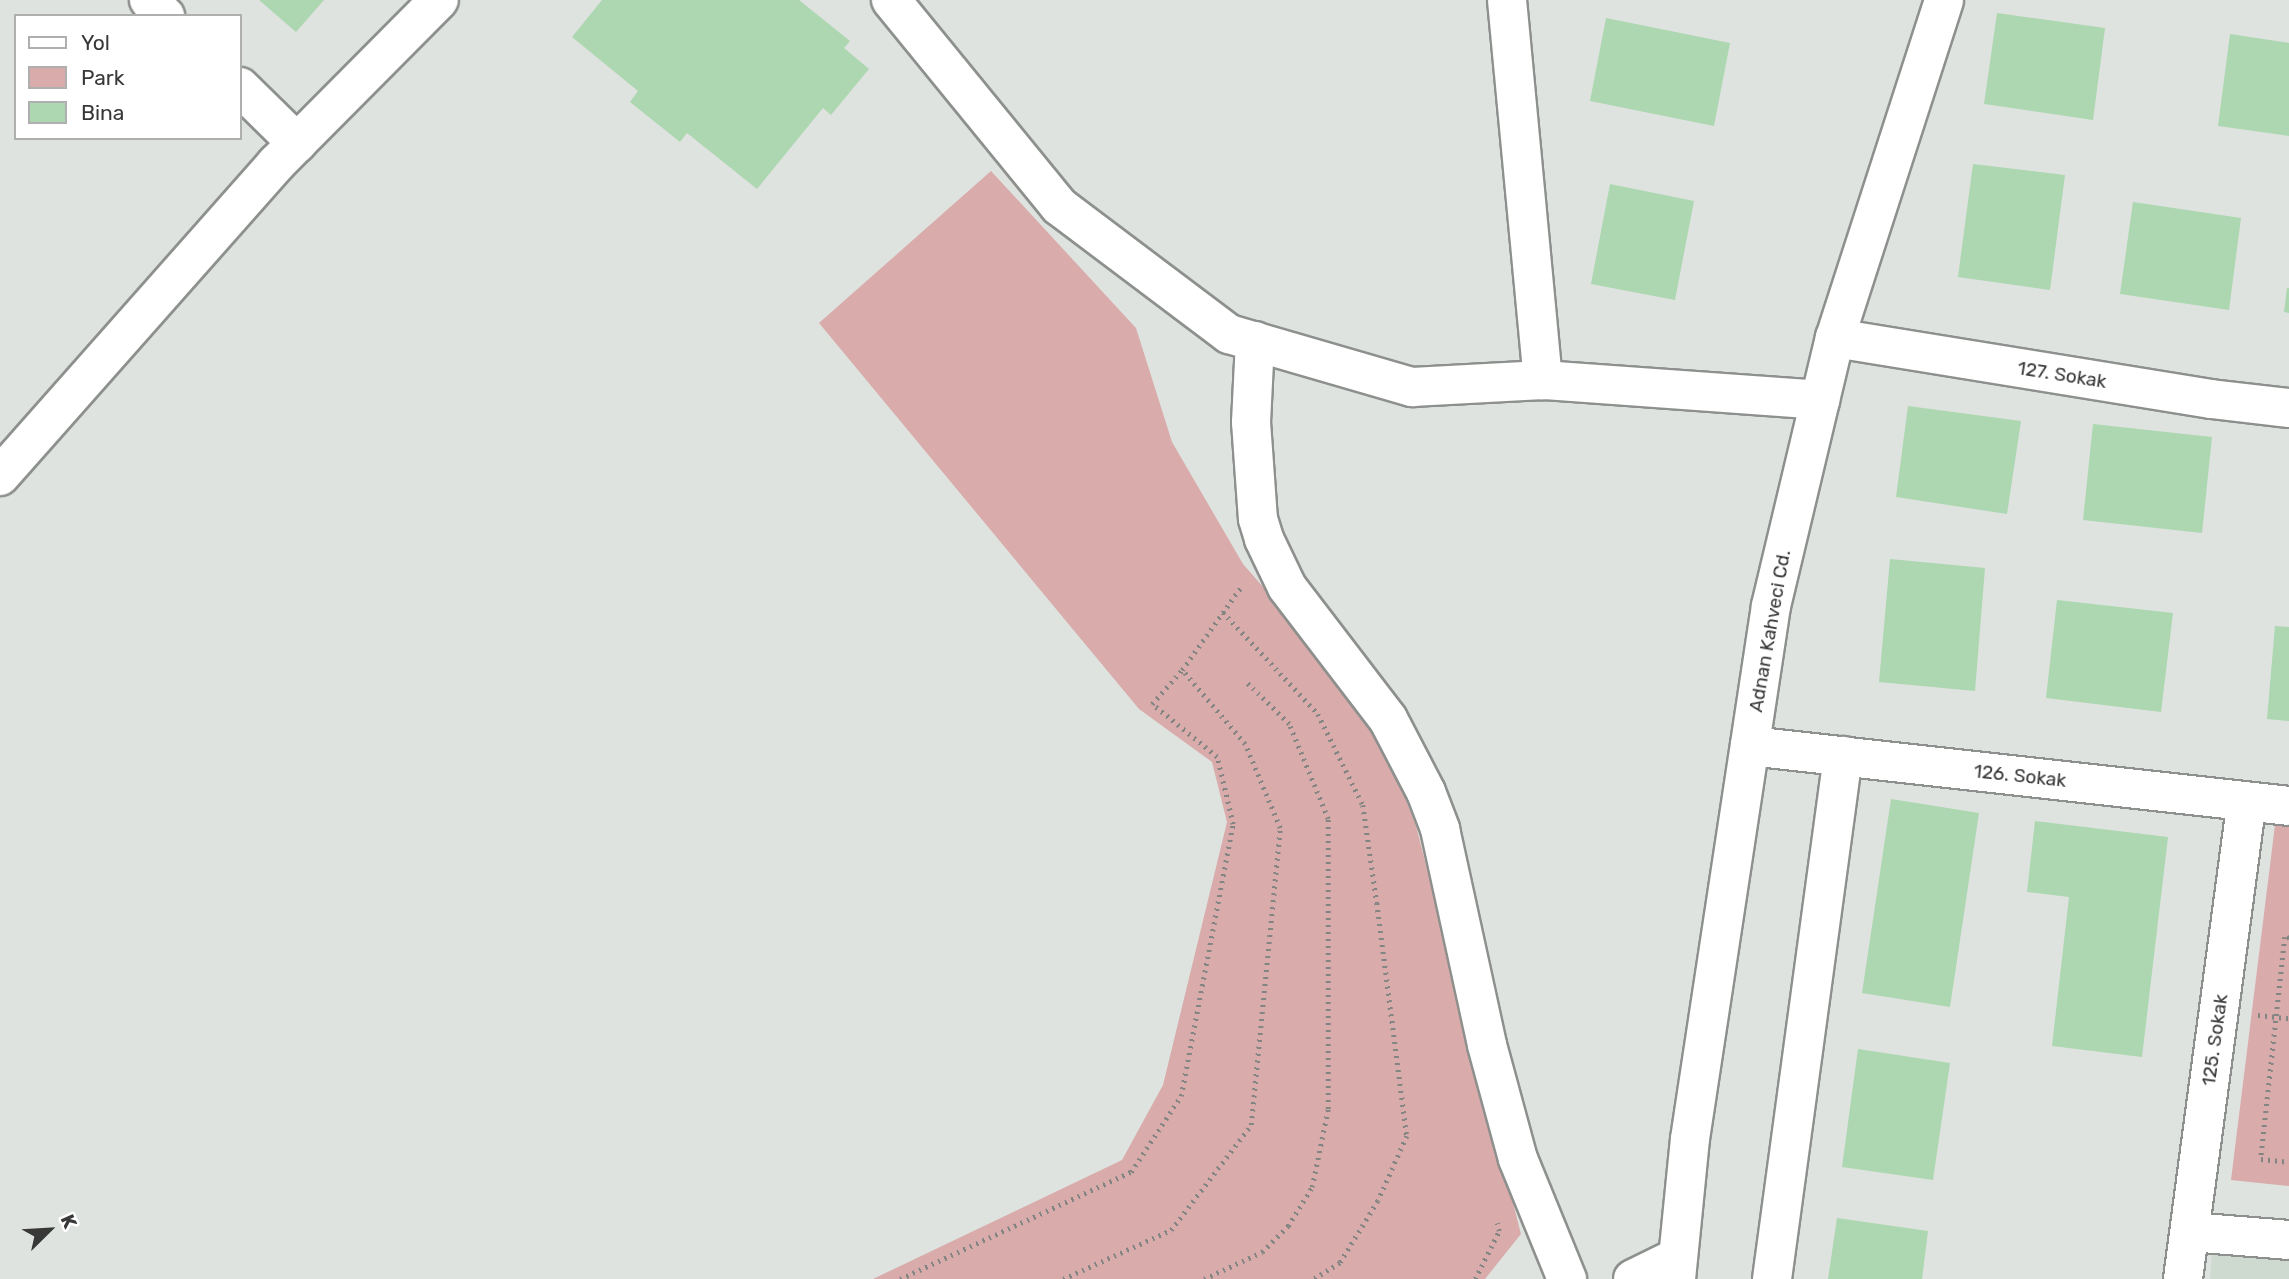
<!DOCTYPE html>
<style>
body{margin:0}
#map{position:relative;width:2289px;height:1279px;overflow:hidden;background:#dee3df;font-family:Rubik,sans-serif}
div>[style]{position:absolute}
.built>*{inset:0;background:#ced9cf}
.green>*{inset:0;background:#d9abab}
.building>*{inset:0;background:#acd7b0}
.path>*{height:4.5px;margin-top:-2.25px;transform-origin:0;background:repeating-linear-gradient(90deg,#838583 0 2px,transparent 0 7px)}
.roads{filter:drop-shadow(2px 0 #8d908d) drop-shadow(-2px 0 #8d908d) drop-shadow(0 2px #8d908d) drop-shadow(0 -2px #8d908d)}
.minor>*{height:38px;margin:-19px;padding:0 19px;transform-origin:19px;border-radius:19px;background:#fff}
span{translate:-50% -50%;white-space:nowrap;text-align:center;line-height:1.15;-webkit-text-stroke:5px #fff;paint-order:stroke}
.street-label{font-size:19px;color:#373837}
.legend{position:absolute;left:14px;top:14px;width:228px;height:126px;box-sizing:border-box;background:#fff;border:2px solid #afafaf;margin:0;padding:9px 12px;list-style:none;font-size:21px;color:#373837}
.legend li{display:flex;align-items:center;gap:14px;height:35px}
.legend b{width:35px;border:2px solid #afafaf}
.north{position:absolute;left:14px;top:1195px;width:70px;height:70px;-webkit-text-stroke:5px #fff;paint-order:stroke;rotate:66deg;font-size:19px;font-weight:700;line-height:28px;text-align:center;color:#373837}
.north::after{content:'';display:block;margin:auto;width:24px;height:32px;background:#373837;clip-path:polygon(50% 0,100% 100%,50% 72%,0 100%)}
</style>
<div id="map">
<div class="built">
<i style="clip-path:polygon(2213px 1240px,2289px 1249px,2289px 1279px,2210px 1279px)"></i>
</div>
<div class="green">
<i style="clip-path:polygon(991px 171px,1136px 328px,1172px 442px,1243px 564px,1372px 711px,1416px 826px,1521px 1234px,1485px 1279px,873px 1279px,1122px 1160px,1163px 1085px,1227px 822px,1212px 762px,1139px 709px,819px 323px)"></i>
<i style="clip-path:polygon(2275px 825px,2289px 827px,2289px 1186px,2231px 1180px)"></i>
</div>
<div class="building">
<i style="clip-path:polygon(259px 0,324px 0,296px 32px)"></i>
<i style="clip-path:polygon(602px 0,799px 0,850px 41px,844px 48px,869px 69px,831px 115px,823px 108px,757px 189px,687px 133px,680px 142px,630px 102px,638px 91px,572px 37px)"></i>
<i style="clip-path:polygon(1997px 13px,2105px 28px,2093px 120px,1984px 104px)"></i>
<i style="clip-path:polygon(1606px 18px,1730px 43px,1714px 126px,1590px 101px)"></i>
<i style="clip-path:polygon(2230px 34px,2289px 43px,2289px 136px,2218px 126px)"></i>
<i style="clip-path:polygon(1973px 164px,2065px 175px,2050px 290px,1958px 277px)"></i>
<i style="clip-path:polygon(1610px 184px,1694px 201px,1675px 300px,1591px 284px)"></i>
<i style="clip-path:polygon(2133px 202px,2241px 218px,2229px 310px,2120px 294px)"></i>
<i style="clip-path:polygon(2287px 288px,2289px 288px,2289px 313px,2284px 312px)"></i>
<i style="clip-path:polygon(1908px 406px,2021px 421px,2007px 514px,1896px 497px)"></i>
<i style="clip-path:polygon(2093px 424px,2212px 437px,2202px 533px,2083px 520px)"></i>
<i style="clip-path:polygon(1890px 559px,1985px 568px,1975px 691px,1879px 682px)"></i>
<i style="clip-path:polygon(2057px 600px,2173px 613px,2161px 712px,2046px 698px)"></i>
<i style="clip-path:polygon(2275px 626px,2289px 627px,2289px 721px,2267px 719px)"></i>
<i style="clip-path:polygon(1891px 799px,1979px 813px,1950px 1007px,1862px 993px)"></i>
<i style="clip-path:polygon(2035px 821px,2168px 837px,2142px 1057px,2052px 1046px,2069px 897px,2027px 892px)"></i>
<i style="clip-path:polygon(1858px 1049px,1950px 1063px,1933px 1180px,1842px 1167px)"></i>
<i style="clip-path:polygon(1837px 1218px,1928px 1231px,1922px 1279px,1828px 1279px)"></i>
</div>
<div class="path">
<i style="left:1223px;top:612px;width:139px;rotate:47deg"></i>
<i style="left:1318px;top:714px;width:102px;rotate:63.7deg"></i>
<i style="left:1363px;top:805px;width:99px;rotate:81.9deg"></i>
<i style="left:1377px;top:903px;width:235px;rotate:82.7deg"></i>
<i style="left:1407px;top:1136px;width:71px;rotate:114deg"></i>
<i style="left:1378px;top:1201px;width:73px;rotate:121.5deg"></i>
<i style="left:1340px;top:1263px;width:31px;rotate:148deg"></i>
<i style="left:2289px;top:938px;width:4px;rotate:-166deg"></i>
<i style="left:2285px;top:937px;width:223px;rotate:96.2deg"></i>
<i style="left:2261px;top:1159px;width:28px;rotate:6deg"></i>
<i style="left:2258px;top:1015px;width:31px;rotate:6deg"></i>
<i style="left:900px;top:1279px;width:255px;rotate:-24.9deg"></i>
<i style="left:1131px;top:1172px;width:91px;rotate:-56.7deg"></i>
<i style="left:1181px;top:1096px;width:277px;rotate:-79.2deg"></i>
<i style="left:1233px;top:824px;width:69px;rotate:-103.4deg"></i>
<i style="left:1217px;top:757px;width:84px;rotate:-140.8deg"></i>
<i style="left:1152px;top:704px;width:45px;rotate:-48.6deg"></i>
<i style="left:1063px;top:1279px;width:119px;rotate:-24.4deg"></i>
<i style="left:1171px;top:1230px;width:132px;rotate:-52.7deg"></i>
<i style="left:1251px;top:1125px;width:298px;rotate:-84.4deg"></i>
<i style="left:1280px;top:828px;width:91px;rotate:-112.6deg"></i>
<i style="left:1245px;top:744px;width:97px;rotate:-130.4deg"></i>
<i style="left:1182px;top:670px;width:102px;rotate:-54.6deg"></i>
<i style="left:1204px;top:1279px;width:64px;rotate:-25deg"></i>
<i style="left:1262px;top:1252px;width:37px;rotate:-45deg"></i>
<i style="left:1288px;top:1226px;width:46px;rotate:-58.4deg"></i>
<i style="left:1312px;top:1187px;width:80px;rotate:-78.4deg"></i>
<i style="left:1328px;top:1109px;width:290px;rotate:-90deg"></i>
<i style="left:1328px;top:819px;width:103px;rotate:-112.3deg"></i>
<i style="left:1289px;top:724px;width:60px;rotate:-135.7deg"></i>
<i style="left:1475px;top:1279px;width:54px;rotate:-63.4deg"></i>
<i style="left:1499px;top:1231px;width:8px;rotate:-104deg"></i>
</div>
<div class="roads">
<div class="minor">
<i style="left:149px;top:0;width:23px;rotate:45deg"></i>
<i style="left:891px;top:0;width:266px;rotate:50.8deg"></i>
<i style="left:1059px;top:206px;width:213px;rotate:37deg"></i>
<i style="left:1229px;top:334px;width:191px;rotate:16.2deg"></i>
<i style="left:1412px;top:387px;width:131px;rotate:-3.1deg"></i>
<i style="left:1507px;top:0;width:382px;rotate:84.6deg"></i>
<i style="left:1543px;top:380px;width:278px;rotate:4.1deg"></i>
<i style="left:240px;top:87px;width:80px;rotate:44.5deg"></i>
<i style="left:1835px;top:338px;width:381px;rotate:9.2deg"></i>
<i style="left:2211px;top:399px;width:79px;rotate:6.6deg"></i>
<i style="left:1255px;top:341px;width:81px;rotate:92.8deg"></i>
<i style="left:1251px;top:422px;width:97px;rotate:85.9deg"></i>
<i style="left:1258px;top:519px;width:21px;rotate:73deg"></i>
<i style="left:1264px;top:539px;width:53px;rotate:64.4deg"></i>
<i style="left:1287px;top:587px;width:166px;rotate:52.6deg"></i>
<i style="left:1388px;top:719px;width:82px;rotate:62.5deg"></i>
<i style="left:1426px;top:792px;width:40px;rotate:69deg"></i>
<i style="left:1440px;top:829px;width:221px;rotate:77.7deg"></i>
<i style="left:1487px;top:1045px;width:118px;rotate:74.8deg"></i>
<i style="left:1518px;top:1159px;width:130px;rotate:67.8deg"></i>
<i style="left:0;top:476px;width:417px;rotate:-48.5deg"></i>
<i style="left:276px;top:164px;width:231px;rotate:-45.2deg"></i>
<i style="left:1750px;top:746px;width:542px;rotate:6.35deg"></i>
<i style="left:2190px;top:1232px;width:99px;rotate:4.6deg"></i>
<i style="left:1633px;top:1279px;width:50px;rotate:-26.1deg"></i>
<i style="left:1676px;top:1279px;width:141px;rotate:-84.3deg"></i>
<i style="left:1690px;top:1139px;width:539px;rotate:-81.36deg"></i>
<i style="left:1771px;top:606px;width:276px;rotate:-76.6deg"></i>
<i style="left:1835px;top:338px;width:355px;rotate:-72.1deg"></i>
<i style="left:1772px;top:1279px;width:528px;rotate:-82.27deg"></i>
<i style="left:2183px;top:1279px;width:482px;rotate:-82.4deg"></i>
</div>
</div>
<div class="street-label">
<span style="left:2062px;top:375px;rotate:9deg">127. Sokak</span>
<span style="left:1770px;top:631px;rotate:-80deg">Adnan Kahveci Cd.</span>
<span style="left:2020px;top:776px;rotate:6deg">126. Sokak</span>
<span style="left:2215px;top:1040px;rotate:-82deg">125. Sokak</span>
</div>
<ul class="legend">
<li><b style="height:9px;background:#fff"></b>Yol</li>
<li><b style="height:19px;background:#d9abab"></b>Park</li>
<li><b style="height:19px;background:#acd7b0"></b>Bina</li>
</ul>
<div class="north">K</div>
</div>
